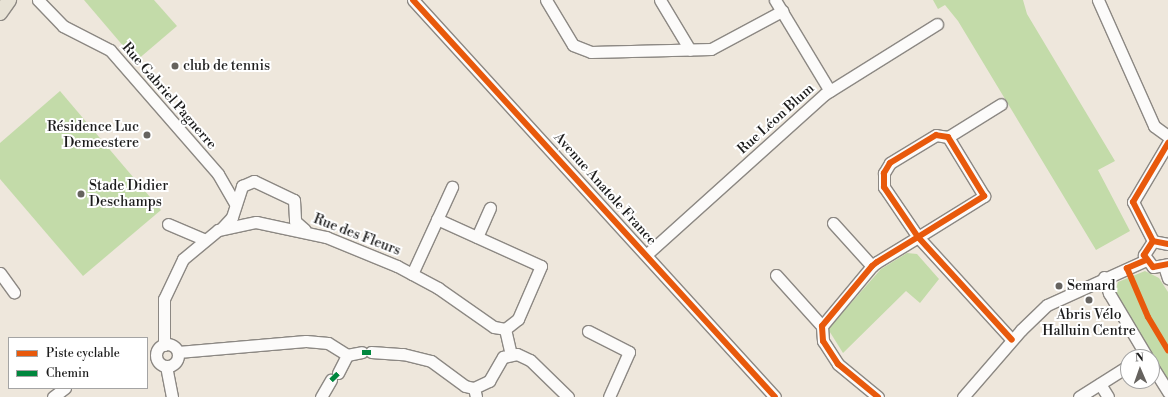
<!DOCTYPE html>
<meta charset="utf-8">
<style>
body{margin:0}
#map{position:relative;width:1168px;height:397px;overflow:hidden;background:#eee7dc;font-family:"Libre Bodoni",serif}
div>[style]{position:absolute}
.green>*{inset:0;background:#c3dba9}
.roads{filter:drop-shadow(1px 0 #8c8883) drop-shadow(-1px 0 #8c8883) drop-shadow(0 1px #8c8883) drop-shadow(0 -1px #8c8883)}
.minor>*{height:11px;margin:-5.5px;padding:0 5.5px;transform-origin:5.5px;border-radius:5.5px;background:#fcfbfa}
.minor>.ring{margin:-5.5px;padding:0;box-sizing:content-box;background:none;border:11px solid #fcfbfa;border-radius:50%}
.major>*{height:14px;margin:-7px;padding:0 7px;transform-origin:7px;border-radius:7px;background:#e7e2d5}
.quiet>*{height:5px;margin-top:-2.5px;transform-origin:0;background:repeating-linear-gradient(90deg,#00873e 0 10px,transparent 0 15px)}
.cycleway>*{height:6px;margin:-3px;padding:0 3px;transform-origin:3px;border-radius:3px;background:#e8590c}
.dots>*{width:11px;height:11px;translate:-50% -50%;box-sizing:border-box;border:2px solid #fff;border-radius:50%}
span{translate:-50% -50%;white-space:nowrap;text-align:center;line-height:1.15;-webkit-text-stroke:4px #fff;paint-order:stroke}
.poi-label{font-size:14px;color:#1c1c1c}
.left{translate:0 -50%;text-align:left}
.right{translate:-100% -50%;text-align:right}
.street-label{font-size:14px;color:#1c1c1c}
.legend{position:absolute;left:8px;top:337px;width:140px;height:52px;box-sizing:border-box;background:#fff;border:1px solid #a4a4a4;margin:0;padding:5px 7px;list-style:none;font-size:12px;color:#1c1c1c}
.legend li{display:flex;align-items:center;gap:8px;height:20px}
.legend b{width:20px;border:1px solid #a4a4a4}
.north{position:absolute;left:1120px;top:349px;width:40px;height:40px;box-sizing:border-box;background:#fff;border:1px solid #a4a4a4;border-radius:50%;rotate:358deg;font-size:11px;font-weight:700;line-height:16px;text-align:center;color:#1c1c1c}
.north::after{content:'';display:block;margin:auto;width:14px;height:18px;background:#66635f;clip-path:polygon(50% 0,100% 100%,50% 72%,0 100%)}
</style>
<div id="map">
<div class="green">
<i style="clip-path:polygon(84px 0,154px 0,177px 26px,136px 61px)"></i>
<i style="clip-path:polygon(933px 0,1023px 0,1027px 14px,1115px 161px,1098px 170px,1130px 231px,1096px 250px,958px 21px,945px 5px,938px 9px)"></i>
<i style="clip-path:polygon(60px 91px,161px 210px,83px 276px,0 179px,0 143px)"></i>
<i style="clip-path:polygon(907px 253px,917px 254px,939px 279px,920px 303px,906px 291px,843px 353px,828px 329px,881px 269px)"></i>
<i style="clip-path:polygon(1145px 271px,1159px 278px,1168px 292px,1168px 388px,1115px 292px,1118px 282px)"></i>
</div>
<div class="roads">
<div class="minor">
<i style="left:38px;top:0;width:36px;rotate:46deg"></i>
<i style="left:63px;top:26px;width:53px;rotate:27.1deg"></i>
<i style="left:110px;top:50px;width:164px;rotate:48.9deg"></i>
<i style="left:218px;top:174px;width:34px;rotate:60deg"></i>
<i style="left:413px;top:0;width:537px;rotate:47.64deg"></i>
<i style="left:546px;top:0;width:52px;rotate:59deg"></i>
<i style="left:573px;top:45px;width:19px;rotate:21deg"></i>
<i style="left:591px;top:52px;width:120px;rotate:-1.4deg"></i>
<i style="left:711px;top:49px;width:81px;rotate:-28.2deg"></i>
<i style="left:660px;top:0;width:58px;rotate:59deg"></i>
<i style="left:775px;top:0;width:106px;rotate:58.9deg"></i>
<i style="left:1098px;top:0;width:138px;rotate:66deg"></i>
<i style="left:1154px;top:126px;width:17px;rotate:36deg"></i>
<i style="left:948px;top:137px;width:62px;rotate:-31.9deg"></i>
<i style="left:437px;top:219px;width:114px;rotate:24.3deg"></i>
<i style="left:541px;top:266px;width:58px;rotate:113.5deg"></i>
<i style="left:518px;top:319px;width:16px;rotate:142deg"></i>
<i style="left:833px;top:223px;width:58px;rotate:47.8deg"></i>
<i style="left:168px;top:224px;width:39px;rotate:23deg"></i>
<i style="left:221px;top:229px;width:16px;rotate:-47deg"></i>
<i style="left:232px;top:217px;width:33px;rotate:-72deg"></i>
<i style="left:242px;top:186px;width:13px;rotate:-23deg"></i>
<i style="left:254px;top:181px;width:44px;rotate:25.4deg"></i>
<i style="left:294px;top:200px;width:21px;rotate:87deg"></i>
<i style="left:295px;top:221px;width:13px;rotate:42deg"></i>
<i style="left:477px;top:237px;width:32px;rotate:-66deg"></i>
<i style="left:1153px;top:241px;width:44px;rotate:-117.1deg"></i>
<i style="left:1133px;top:202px;width:69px;rotate:-59.3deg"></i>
<i style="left:1168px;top:244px;width:15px;rotate:-169deg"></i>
<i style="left:1153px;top:241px;width:17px;rotate:123deg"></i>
<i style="left:1144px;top:255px;width:15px;rotate:53deg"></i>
<i style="left:1153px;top:267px;width:15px;rotate:-11deg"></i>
<i style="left:647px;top:254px;width:239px;rotate:-42deg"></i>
<i style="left:825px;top:94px;width:132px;rotate:-32deg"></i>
<i style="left:1164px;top:266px;width:13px;rotate:72deg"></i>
<i style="left:0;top:273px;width:24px;rotate:54deg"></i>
<i style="left:412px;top:274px;width:96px;rotate:-65.3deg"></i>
<i style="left:776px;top:275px;width:69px;rotate:48deg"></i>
<i style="left:1104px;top:277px;width:17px;rotate:73deg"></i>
<i style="left:1109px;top:293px;width:74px;rotate:59.3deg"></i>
<i style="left:588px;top:331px;width:46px;rotate:27.1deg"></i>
<i style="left:629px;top:352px;width:49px;rotate:114deg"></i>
<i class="ring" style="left:156px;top:344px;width:11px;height:11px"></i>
<i style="left:164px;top:345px;width:46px;rotate:-90deg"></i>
<i style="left:164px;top:299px;width:44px;rotate:-64.6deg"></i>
<i style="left:183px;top:259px;width:45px;rotate:-39.6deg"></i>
<i style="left:218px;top:230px;width:39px;rotate:-12deg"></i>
<i style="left:256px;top:222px;width:72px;rotate:12.1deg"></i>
<i style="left:326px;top:237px;width:77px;rotate:22.2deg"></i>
<i style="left:397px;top:266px;width:47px;rotate:28.2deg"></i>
<i style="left:438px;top:288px;width:68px;rotate:34.9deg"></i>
<i style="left:494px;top:327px;width:11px;rotate:10deg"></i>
<i style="left:505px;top:329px;width:26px;rotate:77deg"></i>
<i style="left:178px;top:352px;width:128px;rotate:-4.9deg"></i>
<i style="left:306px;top:341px;width:22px;rotate:5deg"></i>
<i style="left:328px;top:343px;width:22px;rotate:32deg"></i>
<i style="left:371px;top:352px;width:32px;rotate:4deg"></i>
<i style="left:403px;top:354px;width:29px;rotate:14deg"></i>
<i style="left:431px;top:361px;width:42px;rotate:36.3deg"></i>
<i style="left:465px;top:386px;width:9px;rotate:13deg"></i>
<i style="left:474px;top:388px;width:9px;rotate:77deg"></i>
<i style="left:166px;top:366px;width:32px;rotate:79deg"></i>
<i style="left:1152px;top:366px;width:31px;rotate:58deg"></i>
<i style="left:338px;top:373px;width:20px;rotate:-63deg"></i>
<i style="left:347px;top:355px;width:15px;rotate:-11deg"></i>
<i style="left:1100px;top:384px;width:15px;rotate:58deg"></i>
<i style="left:474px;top:388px;width:17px;rotate:-25deg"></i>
<i style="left:489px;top:381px;width:28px;rotate:-60deg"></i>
<i style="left:503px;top:357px;width:14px;rotate:-12deg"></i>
<i style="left:517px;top:354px;width:14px;rotate:25deg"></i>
<i style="left:530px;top:360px;width:53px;rotate:44.2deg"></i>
<i style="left:53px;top:397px;width:15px;rotate:-37deg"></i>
<i style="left:321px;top:397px;width:20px;rotate:-60deg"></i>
<i style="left:878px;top:397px;width:52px;rotate:-140.5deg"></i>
<i style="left:838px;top:364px;width:27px;rotate:-123deg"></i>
<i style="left:823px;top:341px;width:15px;rotate:-94deg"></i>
<i style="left:822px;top:326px;width:78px;rotate:-50.2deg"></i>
<i style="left:872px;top:266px;width:6px;rotate:-39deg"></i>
<i style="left:877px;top:262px;width:48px;rotate:-31.4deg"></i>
<i style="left:918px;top:237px;width:78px;rotate:-31.8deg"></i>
<i style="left:984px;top:196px;width:69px;rotate:-121.4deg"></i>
<i style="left:948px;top:137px;width:12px;rotate:-171deg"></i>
<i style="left:936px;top:135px;width:54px;rotate:148.7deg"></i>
<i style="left:890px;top:163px;width:12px;rotate:121deg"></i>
<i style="left:884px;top:173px;width:14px;rotate:90deg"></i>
<i style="left:884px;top:187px;width:60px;rotate:55.8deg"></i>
<i style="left:918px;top:237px;width:139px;rotate:47.6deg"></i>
<i style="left:963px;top:397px;width:89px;rotate:-49.1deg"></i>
<i style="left:1021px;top:330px;width:36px;rotate:-44deg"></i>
<i style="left:1047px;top:305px;width:109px;rotate:-24.4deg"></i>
<i style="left:1079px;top:397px;width:58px;rotate:-32.3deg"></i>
</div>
<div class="major">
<i style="left:0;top:13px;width:16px;rotate:-55deg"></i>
</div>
</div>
<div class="quiet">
<i style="left:362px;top:352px;width:9px"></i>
<i style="left:331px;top:380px;width:10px;rotate:-45deg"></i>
</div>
<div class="cycleway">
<i style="left:413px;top:0;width:537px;rotate:47.64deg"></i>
<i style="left:1153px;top:241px;width:44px;rotate:-117.1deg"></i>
<i style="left:1133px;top:202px;width:69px;rotate:-59.3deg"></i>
<i style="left:1168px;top:244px;width:15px;rotate:-169deg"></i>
<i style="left:1153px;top:241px;width:17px;rotate:123deg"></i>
<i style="left:1144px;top:255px;width:15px;rotate:53deg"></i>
<i style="left:1153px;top:267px;width:15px;rotate:-11deg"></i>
<i style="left:1146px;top:260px;width:21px;rotate:157deg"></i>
<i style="left:1127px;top:268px;width:53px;rotate:66.8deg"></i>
<i style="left:1148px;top:317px;width:39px;rotate:59deg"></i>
<i style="left:878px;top:397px;width:52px;rotate:-140.5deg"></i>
<i style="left:838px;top:364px;width:27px;rotate:-123deg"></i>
<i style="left:823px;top:341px;width:15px;rotate:-94deg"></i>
<i style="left:822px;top:326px;width:78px;rotate:-50.2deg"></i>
<i style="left:872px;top:266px;width:6px;rotate:-39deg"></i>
<i style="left:877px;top:262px;width:48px;rotate:-31.4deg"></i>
<i style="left:918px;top:237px;width:78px;rotate:-31.8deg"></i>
<i style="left:984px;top:196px;width:69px;rotate:-121.4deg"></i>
<i style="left:948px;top:137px;width:12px;rotate:-171deg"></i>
<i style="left:936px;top:135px;width:54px;rotate:148.7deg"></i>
<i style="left:890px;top:163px;width:12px;rotate:121deg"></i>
<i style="left:884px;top:173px;width:14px;rotate:90deg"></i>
<i style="left:884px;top:187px;width:60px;rotate:55.8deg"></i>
<i style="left:918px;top:237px;width:139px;rotate:47.6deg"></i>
</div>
<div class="dots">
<i style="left:175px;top:66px;background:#66635f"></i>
<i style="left:147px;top:135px;background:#66635f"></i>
<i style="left:81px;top:194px;background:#66635f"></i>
<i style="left:1059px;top:286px;background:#66635f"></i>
<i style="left:1089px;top:300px;background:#66635f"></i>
</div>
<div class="poi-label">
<span class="left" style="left:183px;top:66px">club de tennis</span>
<span class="right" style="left:139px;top:135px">Résidence Luc<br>Demeestere</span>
<span class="left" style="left:89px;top:194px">Stade Didier<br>Deschamps</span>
<span class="left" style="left:1067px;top:286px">Semard</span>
<span style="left:1089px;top:323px">Abris Vélo<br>Halluin Centre</span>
</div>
<div class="street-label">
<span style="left:169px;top:96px;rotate:49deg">Rue Gabriel Pagnerre</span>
<span style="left:776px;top:119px;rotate:-42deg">Rue Léon Blum</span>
<span style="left:605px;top:189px;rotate:48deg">Avenue Anatole France</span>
<span style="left:357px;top:235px;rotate:21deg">Rue des Fleurs</span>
</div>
<ul class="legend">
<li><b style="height:5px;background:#e8590c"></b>Piste cyclable</li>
<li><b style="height:5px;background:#00873e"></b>Chemin</li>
</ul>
<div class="north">N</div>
</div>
